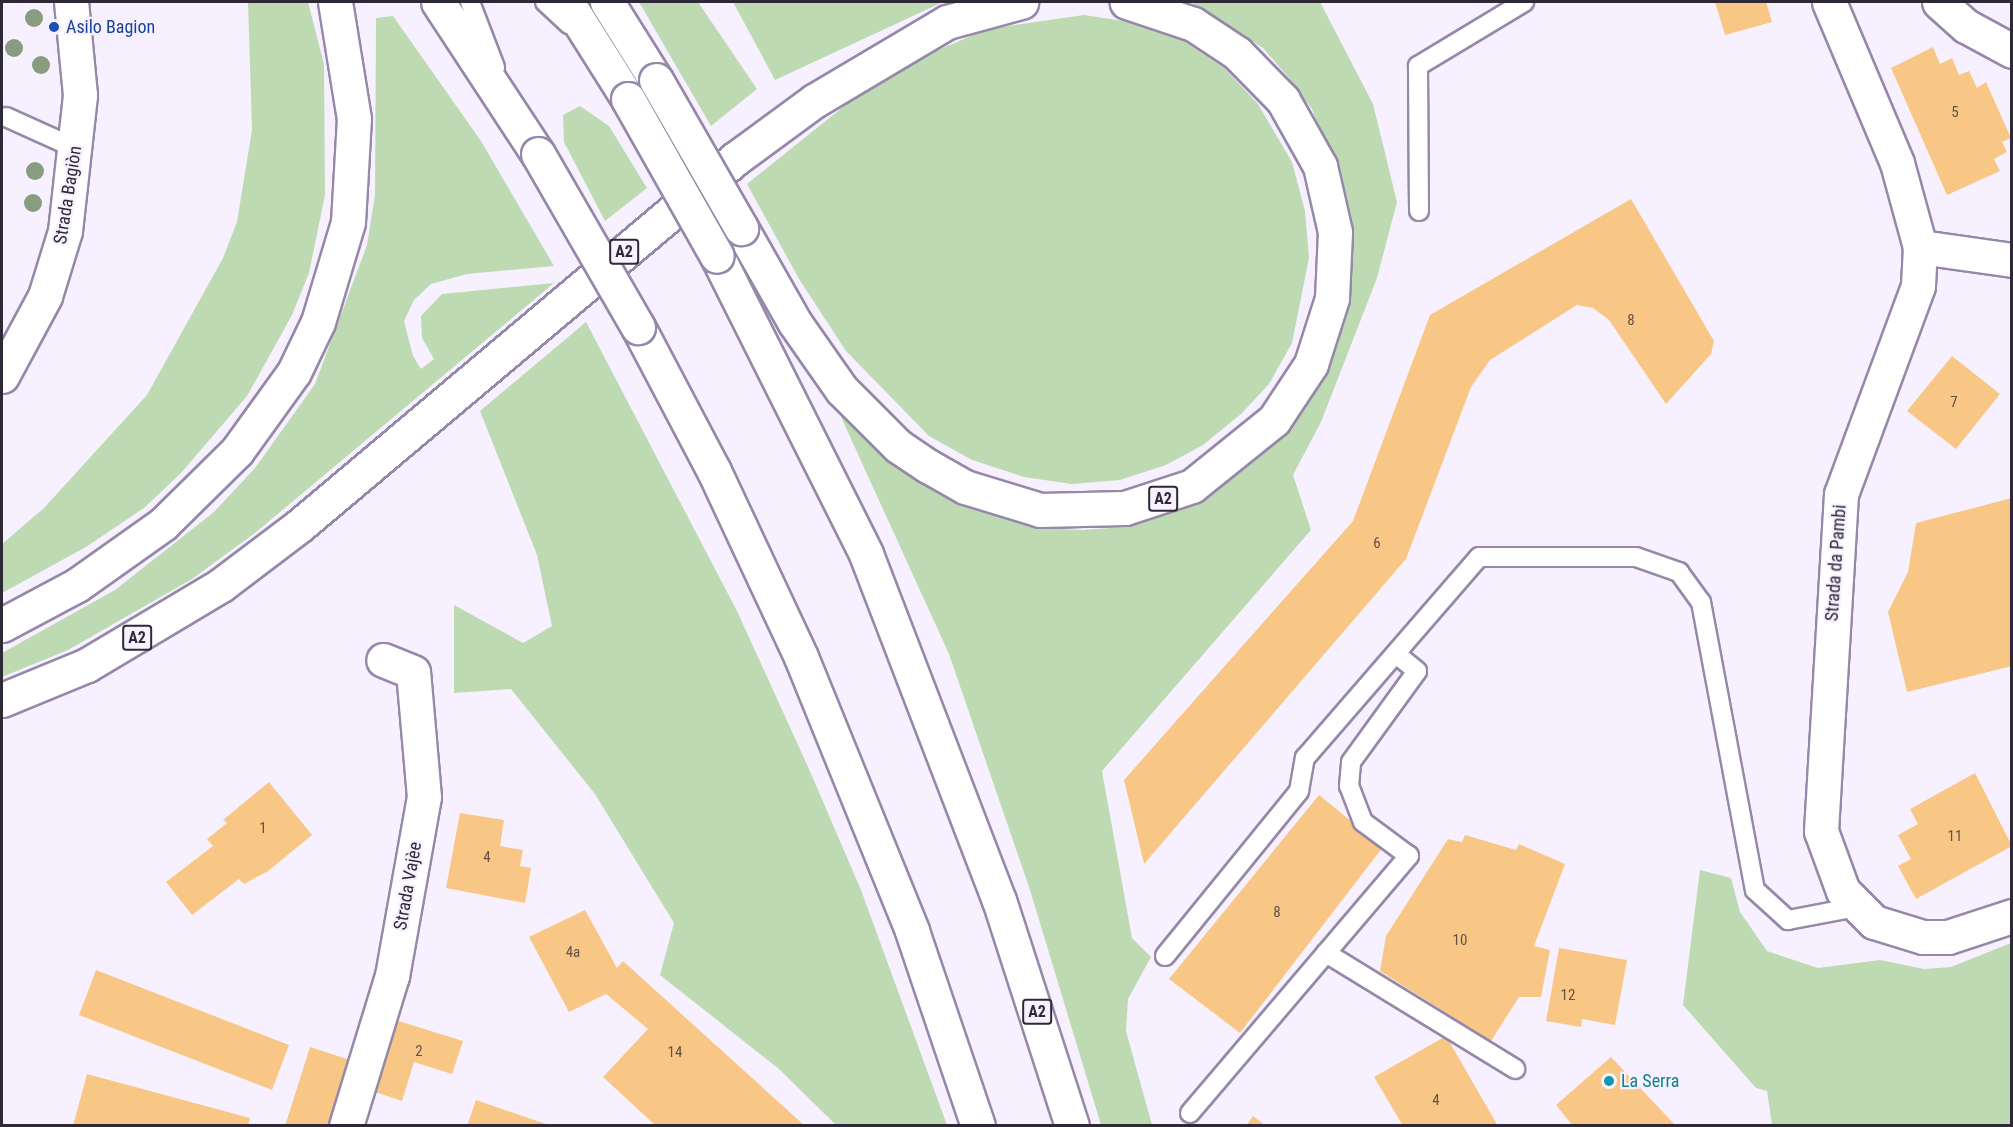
<!DOCTYPE html>
<meta charset="utf-8">
<style>
body{margin:0}
#map{position:relative;width:2013px;height:1127px;overflow:hidden;background:#f7f1ff;font-family:"Roboto Condensed",sans-serif}
div>[style]{position:absolute}
.green>*{inset:0;background:#bddab3}
.building>*{inset:0;background:#f9c785}
.roads{filter:drop-shadow(2px 0 #9688a8) drop-shadow(-2px 0 #9688a8) drop-shadow(0 2px #9688a8) drop-shadow(0 -2px #9688a8)}
.service>*{height:18px;margin:-9px;padding:0 9px;transform-origin:9px;border-radius:9px;background:#fff}
.minor>*{height:33px;margin:-16.5px;padding:0 16.5px;transform-origin:16.5px;border-radius:16.5px;background:#fff}
.motorway>*{height:33px;margin:-16.5px;padding:0 16.5px;transform-origin:16.5px;border-radius:16.5px;background:#fff}
.bridges{filter:drop-shadow(2px 0 #9688a8) drop-shadow(-2px 0 #9688a8) drop-shadow(0 2px #9688a8) drop-shadow(0 -2px #9688a8)}
.motorway-bridge>*{height:33px;margin:-16.5px;padding:0 16.5px;transform-origin:16.5px;border-radius:16.5px;background:#fff}
.trees>*{width:18px;height:18px;margin:-9px;border-radius:50%;background:#889d80}
.dots>*{width:16px;height:16px;translate:-50% -50%;box-sizing:border-box;border:3px solid #f7f1ff;border-radius:50%}
span{translate:-50% -50%;white-space:nowrap;text-align:center;line-height:1.15;-webkit-text-stroke:4.5px #f7f1ff;paint-order:stroke}
.number-label{font-size:15px;color:#62504a}
.number-label span{-webkit-text-stroke-width:0}
.shield-label span{padding:2px 4px;background:#f7f1ff;border:2px solid;border-radius:4px;-webkit-text-stroke-width:0}
.shield-label{font-size:16px;color:#2f2937;font-weight:700}
.transit-label{font-size:18px;color:#164399}
.left{translate:0 -50%;text-align:left}
.street-label{font-size:18px;color:#2f2937}
.culture-label{font-size:18px;color:#0d838f}
.frame{position:absolute;inset:0;border:3px solid #2f2937;pointer-events:none}
</style>
<div id="map">
<div class="green">
<i style="clip-path:polygon(248px 2px,308px 2px,324px 64px,325px 195px,309px 273px,292px 315px,247px 396px,181px 473px,144px 508px,86px 547px,2px 593px,2px 544px,44px 508px,147px 395px,223px 258px,237px 222px,252px 130px)"></i>
<i style="clip-path:polygon(639px 2px,698px 2px,757px 89px,711px 126px)"></i>
<i style="clip-path:polygon(733px 2px,943px 2px,775px 80px)"></i>
<i style="clip-path:polygon(1191px 2px,1320px 2px,1373px 104px,1397px 202px,1377px 278px,1321px 422px,1293px 475px,1311px 530px,1102px 771px,1132px 938px,1151px 957px,1128px 999px,1126px 1031px,1152px 1125px,1101px 1125px,1030px 890px,949px 654px,841px 417px,950px 496px,1039px 528px,1082px 530px,1127px 527px,1215px 493px,1281px 432px,1306px 402px,1329px 358px,1347px 221px,1342px 186px,1312px 109px,1289px 78px,1263px 48px)"></i>
<i style="clip-path:polygon(1084px 15px,1130px 22px,1179px 38px,1224px 68px,1258px 104px,1292px 162px,1305px 211px,1309px 258px,1292px 343px,1269px 384px,1241px 414px,1203px 445px,1166px 465px,1120px 480px,1072px 484px,1024px 477px,972px 460px,929px 436px,846px 351px,799px 279px,747px 184px,853px 99px,936px 51px,987px 29px)"></i>
<i style="clip-path:polygon(393px 16px,481px 141px,554px 266px,467px 274px,431px 284px,414px 300px,404px 321px,413px 356px,421px 369px,434px 359px,422px 338px,421px 316px,442px 294px,554px 283px,255px 533px,192px 579px,68px 650px,2px 677px,2px 653px,115px 590px,214px 512px,255px 468px,315px 384px,367px 245px,375px 195px,376px 18px)"></i>
<i style="clip-path:polygon(580px 106px,609px 126px,647px 188px,605px 221px,564px 142px,563px 115px)"></i>
<i style="clip-path:polygon(586px 322px,737px 611px,809px 769px,861px 890px,947px 1125px,836px 1125px,779px 1069px,660px 975px,674px 923px,595px 794px,511px 689px,454px 693px,454px 605px,523px 643px,552px 626px,537px 555px,480px 411px)"></i>
<i style="clip-path:polygon(1700px 870px,1731px 878px,1740px 912px,1767px 951px,1818px 968px,1880px 960px,1924px 969px,1951px 967px,2011px 943px,2011px 1125px,1772px 1125px,1767px 1091px,1756px 1088px,1683px 1005px)"></i>
</div>
<div class="building">
<i style="clip-path:polygon(1715px 2px,1766px 2px,1772px 22px,1725px 35px)"></i>
<i style="clip-path:polygon(1933px 47px,1940px 64px,1952px 58px,1959px 75px,1969px 71px,1977px 88px,1986px 82px,2011px 138px,2002px 142px,2007px 152px,1994px 159px,2000px 171px,1947px 195px,1891px 68px)"></i>
<i style="clip-path:polygon(1631px 199px,1714px 341px,1711px 354px,1666px 404px,1609px 320px,1593px 308px,1577px 305px,1490px 360px,1471px 387px,1406px 559px,1144px 864px,1124px 780px,1353px 521px,1430px 315px)"></i>
<i style="clip-path:polygon(1952px 356px,2000px 394px,1956px 449px,1907px 411px)"></i>
<i style="clip-path:polygon(2012px 498px,2012px 666px,1907px 692px,1888px 612px,1908px 572px,1916px 523px)"></i>
<i style="clip-path:polygon(1975px 773px,2012px 846px,1916px 899px,1898px 866px,1911px 859px,1898px 835px,1918px 824px,1910px 809px)"></i>
<i style="clip-path:polygon(269px 782px,312px 835px,268px 871px,244px 884px,239px 879px,192px 915px,166px 882px,213px 846px,207px 839px,227px 823px,223px 820px)"></i>
<i style="clip-path:polygon(1319px 795px,1383px 847px,1240px 1033px,1169px 979px)"></i>
<i style="clip-path:polygon(460px 813px,504px 820px,500px 846px,523px 850px,520px 866px,531px 868px,525px 903px,446px 888px)"></i>
<i style="clip-path:polygon(1465px 835px,1516px 850px,1519px 844px,1565px 864px,1534px 946px,1550px 950px,1541px 997px,1519px 997px,1491px 1041px,1380px 971px,1386px 936px,1448px 839px,1462px 842px)"></i>
<i style="clip-path:polygon(585px 910px,617px 968px,623px 961px,805px 1126px,656px 1126px,603px 1077px,648px 1029px,606px 994px,569px 1012px,529px 937px)"></i>
<i style="clip-path:polygon(1559px 948px,1627px 960px,1615px 1025px,1582px 1019px,1581px 1027px,1546px 1021px)"></i>
<i style="clip-path:polygon(96px 970px,289px 1045px,272px 1090px,79px 1015px)"></i>
<i style="clip-path:polygon(389px 1018px,463px 1041px,452px 1074px,414px 1062px,402px 1101px,366px 1089px)"></i>
<i style="clip-path:polygon(1446px 1036px,1498px 1126px,1403px 1126px,1374px 1077px)"></i>
<i style="clip-path:polygon(310px 1047px,350px 1060px,328px 1126px,285px 1126px)"></i>
<i style="clip-path:polygon(1611px 1057px,1676px 1126px,1573px 1126px,1556px 1105px)"></i>
<i style="clip-path:polygon(87px 1074px,250px 1118px,248px 1126px,73px 1126px)"></i>
<i style="clip-path:polygon(476px 1100px,549px 1125px,549px 1126px,467px 1126px)"></i>
<i style="clip-path:polygon(1253px 1116px,1266px 1126px,1246px 1126px)"></i>
</div>
<div class="roads">
<div class="service">
<i style="left:470px;top:2px;width:70px;rotate:69deg"></i>
<i style="left:545px;top:2px;width:33px;rotate:43deg"></i>
<i style="left:6px;top:117px;width:78px;rotate:24.3deg"></i>
<i style="left:1419px;top:211px;width:145px;rotate:-90.4deg"></i>
<i style="left:1418px;top:66px;width:124px;rotate:-31.1deg"></i>
<i style="left:1326px;top:953px;width:222px;rotate:31.5deg"></i>
<i style="left:1165px;top:956px;width:213px;rotate:-50.9deg"></i>
<i style="left:1299px;top:791px;width:34px;rotate:-80deg"></i>
<i style="left:1305px;top:758px;width:266px;rotate:-49.1deg"></i>
<i style="left:1479px;top:557px;width:157px"></i>
<i style="left:1636px;top:557px;width:46px;rotate:19.2deg"></i>
<i style="left:1679px;top:572px;width:37px;rotate:54deg"></i>
<i style="left:1701px;top:602px;width:293px;rotate:79.4deg"></i>
<i style="left:1755px;top:890px;width:45px;rotate:42.3deg"></i>
<i style="left:1788px;top:920px;width:69px;rotate:-10.8deg"></i>
<i style="left:1190px;top:1113px;width:338px;rotate:-49.6deg"></i>
<i style="left:1409px;top:856px;width:57px;rotate:-143.5deg"></i>
<i style="left:1363px;top:822px;width:39px;rotate:-111deg"></i>
<i style="left:1349px;top:786px;width:24px;rotate:-85deg"></i>
<i style="left:1351px;top:762px;width:112px;rotate:-54deg"></i>
<i style="left:1417px;top:671px;width:27px;rotate:-141deg"></i>
</div>
<div class="minor">
<i style="left:1829px;top:2px;width:175px;rotate:67.1deg"></i>
<i style="left:1897px;top:163px;width:87px;rotate:74.7deg"></i>
<i style="left:1920px;top:247px;width:39px;rotate:93deg"></i>
<i style="left:1918px;top:286px;width:222px;rotate:110.3deg"></i>
<i style="left:1841px;top:494px;width:338px;rotate:93.4deg"></i>
<i style="left:1821px;top:831px;width:64px;rotate:69.9deg"></i>
<i style="left:1843px;top:891px;width:44px;rotate:45deg"></i>
<i style="left:1874px;top:922px;width:51px;rotate:17deg"></i>
<i style="left:1923px;top:937px;width:25px"></i>
<i style="left:1948px;top:937px;width:67px;rotate:-18.2deg"></i>
<i style="left:1939px;top:2px;width:36px;rotate:42deg"></i>
<i style="left:1966px;top:26px;width:52px;rotate:28.5deg"></i>
<i style="left:1920px;top:247px;width:93px;rotate:8deg"></i>
<i style="left:2px;top:376px;width:91px;rotate:-61.7deg"></i>
<i style="left:45px;top:296px;width:68px;rotate:-72.9deg"></i>
<i style="left:65px;top:231px;width:137px;rotate:-83.7deg"></i>
<i style="left:80px;top:95px;width:93px;rotate:-95.5deg"></i>
<i style="left:346px;top:1126px;width:157px;rotate:-73deg"></i>
<i style="left:392px;top:976px;width:182px;rotate:-79.9deg"></i>
<i style="left:424px;top:797px;width:125px;rotate:-95deg"></i>
<i style="left:413px;top:672px;width:32px;rotate:-158deg"></i>
</div>
<div class="motorway">
<i style="left:438px;top:2px;width:182px;rotate:56.7deg"></i>
<i style="left:567px;top:2px;width:115px;rotate:57.8deg"></i>
<i style="left:607px;top:2px;width:92px;rotate:57.9deg"></i>
<i style="left:741px;top:228px;width:109px;rotate:60.4deg"></i>
<i style="left:795px;top:323px;width:82px;rotate:55deg"></i>
<i style="left:842px;top:390px;width:79px;rotate:45deg"></i>
<i style="left:898px;top:446px;width:36px;rotate:34deg"></i>
<i style="left:928px;top:466px;width:43px;rotate:29.6deg"></i>
<i style="left:965px;top:487px;width:78px;rotate:17deg"></i>
<i style="left:1040px;top:510px;width:85px;rotate:-1.3deg"></i>
<i style="left:1125px;top:508px;width:71px;rotate:-18.2deg"></i>
<i style="left:1192px;top:486px;width:105px;rotate:-38.8deg"></i>
<i style="left:1274px;top:420px;width:67px;rotate:-56.5deg"></i>
<i style="left:1311px;top:364px;width:69px;rotate:-72.3deg"></i>
<i style="left:1332px;top:298px;width:66px;rotate:-87.4deg"></i>
<i style="left:1335px;top:232px;width:68px;rotate:-102.8deg"></i>
<i style="left:1320px;top:166px;width:76px;rotate:-119.3deg"></i>
<i style="left:1283px;top:100px;width:66px;rotate:-134.4deg"></i>
<i style="left:1237px;top:53px;width:53px;rotate:-146.6deg"></i>
<i style="left:1193px;top:24px;width:70px;rotate:-161.6deg"></i>
<i style="left:717px;top:256px;width:333px;rotate:63.4deg"></i>
<i style="left:866px;top:554px;width:371px;rotate:69deg"></i>
<i style="left:999px;top:900px;width:237px;rotate:72.1deg"></i>
<i style="left:638px;top:327px;width:163px;rotate:62.2deg"></i>
<i style="left:714px;top:471px;width:205px;rotate:64.9deg"></i>
<i style="left:801px;top:657px;width:296px;rotate:67.9deg"></i>
<i style="left:912px;top:931px;width:206px;rotate:71.3deg"></i>
<i style="left:2px;top:625px;width:85px;rotate:-28.1deg"></i>
<i style="left:77px;top:585px;width:105px;rotate:-35.3deg"></i>
<i style="left:163px;top:524px;width:104px;rotate:-44.6deg"></i>
<i style="left:237px;top:451px;width:97px;rotate:-54.2deg"></i>
<i style="left:294px;top:372px;width:55px;rotate:-64.4deg"></i>
<i style="left:318px;top:322px;width:104px;rotate:-73.3deg"></i>
<i style="left:348px;top:222px;width:103px;rotate:-86.7deg"></i>
<i style="left:354px;top:119px;width:119px;rotate:-99.2deg"></i>
<i style="left:2px;top:700px;width:92px;rotate:-22.4deg"></i>
<i style="left:87px;top:665px;width:156px;rotate:-30.8deg"></i>
<i style="left:221px;top:585px;width:98px;rotate:-37.1deg"></i>
<i style="left:299px;top:526px;width:570px;rotate:-40.09deg"></i>
<i style="left:735px;top:159px;width:98px;rotate:-36.3deg"></i>
<i style="left:814px;top:101px;width:155px;rotate:-30.7deg"></i>
<i style="left:947px;top:22px;width:77px;rotate:-15.1deg"></i>
</div>
</div>
<div class="bridges">
<div class="motorway-bridge">
<i style="left:656px;top:80px;width:171px;rotate:60.1deg"></i>
<i style="left:628px;top:99px;width:180px;rotate:60.5deg"></i>
<i style="left:538px;top:154px;width:200px;rotate:60deg"></i>
</div>
</div>
<div class="trees">
<i style="left:34px;top:18px"></i>
<i style="left:14px;top:48px"></i>
<i style="left:41px;top:65px"></i>
<i style="left:35px;top:171px"></i>
<i style="left:33px;top:203px"></i>
</div>
<div class="dots">
<i style="left:54px;top:27px;background:#1a4fb4"></i>
<i style="left:1609px;top:1081px;background:#0f9aa8"></i>
</div>
<div class="number-label">
<span style="left:1955px;top:113px">5</span>
<span style="left:1631px;top:321px">8</span>
<span style="left:1954px;top:403px">7</span>
<span style="left:1377px;top:544px">6</span>
<span style="left:263px;top:829px">1</span>
<span style="left:1955px;top:837px">11</span>
<span style="left:487px;top:858px">4</span>
<span style="left:1277px;top:913px">8</span>
<span style="left:1460px;top:941px">10</span>
<span style="left:573px;top:953px">4a</span>
<span style="left:1568px;top:996px">12</span>
<span style="left:419px;top:1052px">2</span>
<span style="left:675px;top:1053px">14</span>
<span style="left:1436px;top:1101px">4</span>
</div>
<div class="shield-label">
<span style="left:624px;top:252px">A2</span>
<span style="left:1163px;top:499px">A2</span>
<span style="left:137px;top:638px">A2</span>
<span style="left:1037px;top:1012px">A2</span>
</div>
<div class="transit-label">
<span class="left" style="left:66px;top:27px">Asilo Bagion</span>
</div>
<div class="street-label">
<span style="left:68px;top:195px;rotate:-81deg">Strada Bagiòn</span>
<span style="left:1836px;top:563px;rotate:-86deg">Strada da Pambi</span>
<span style="left:408px;top:886px;rotate:-80deg">Strada Vajèe</span>
</div>
<div class="culture-label">
<span class="left" style="left:1621px;top:1081px">La Serra</span>
</div>
<div class="frame"></div>
</div>
